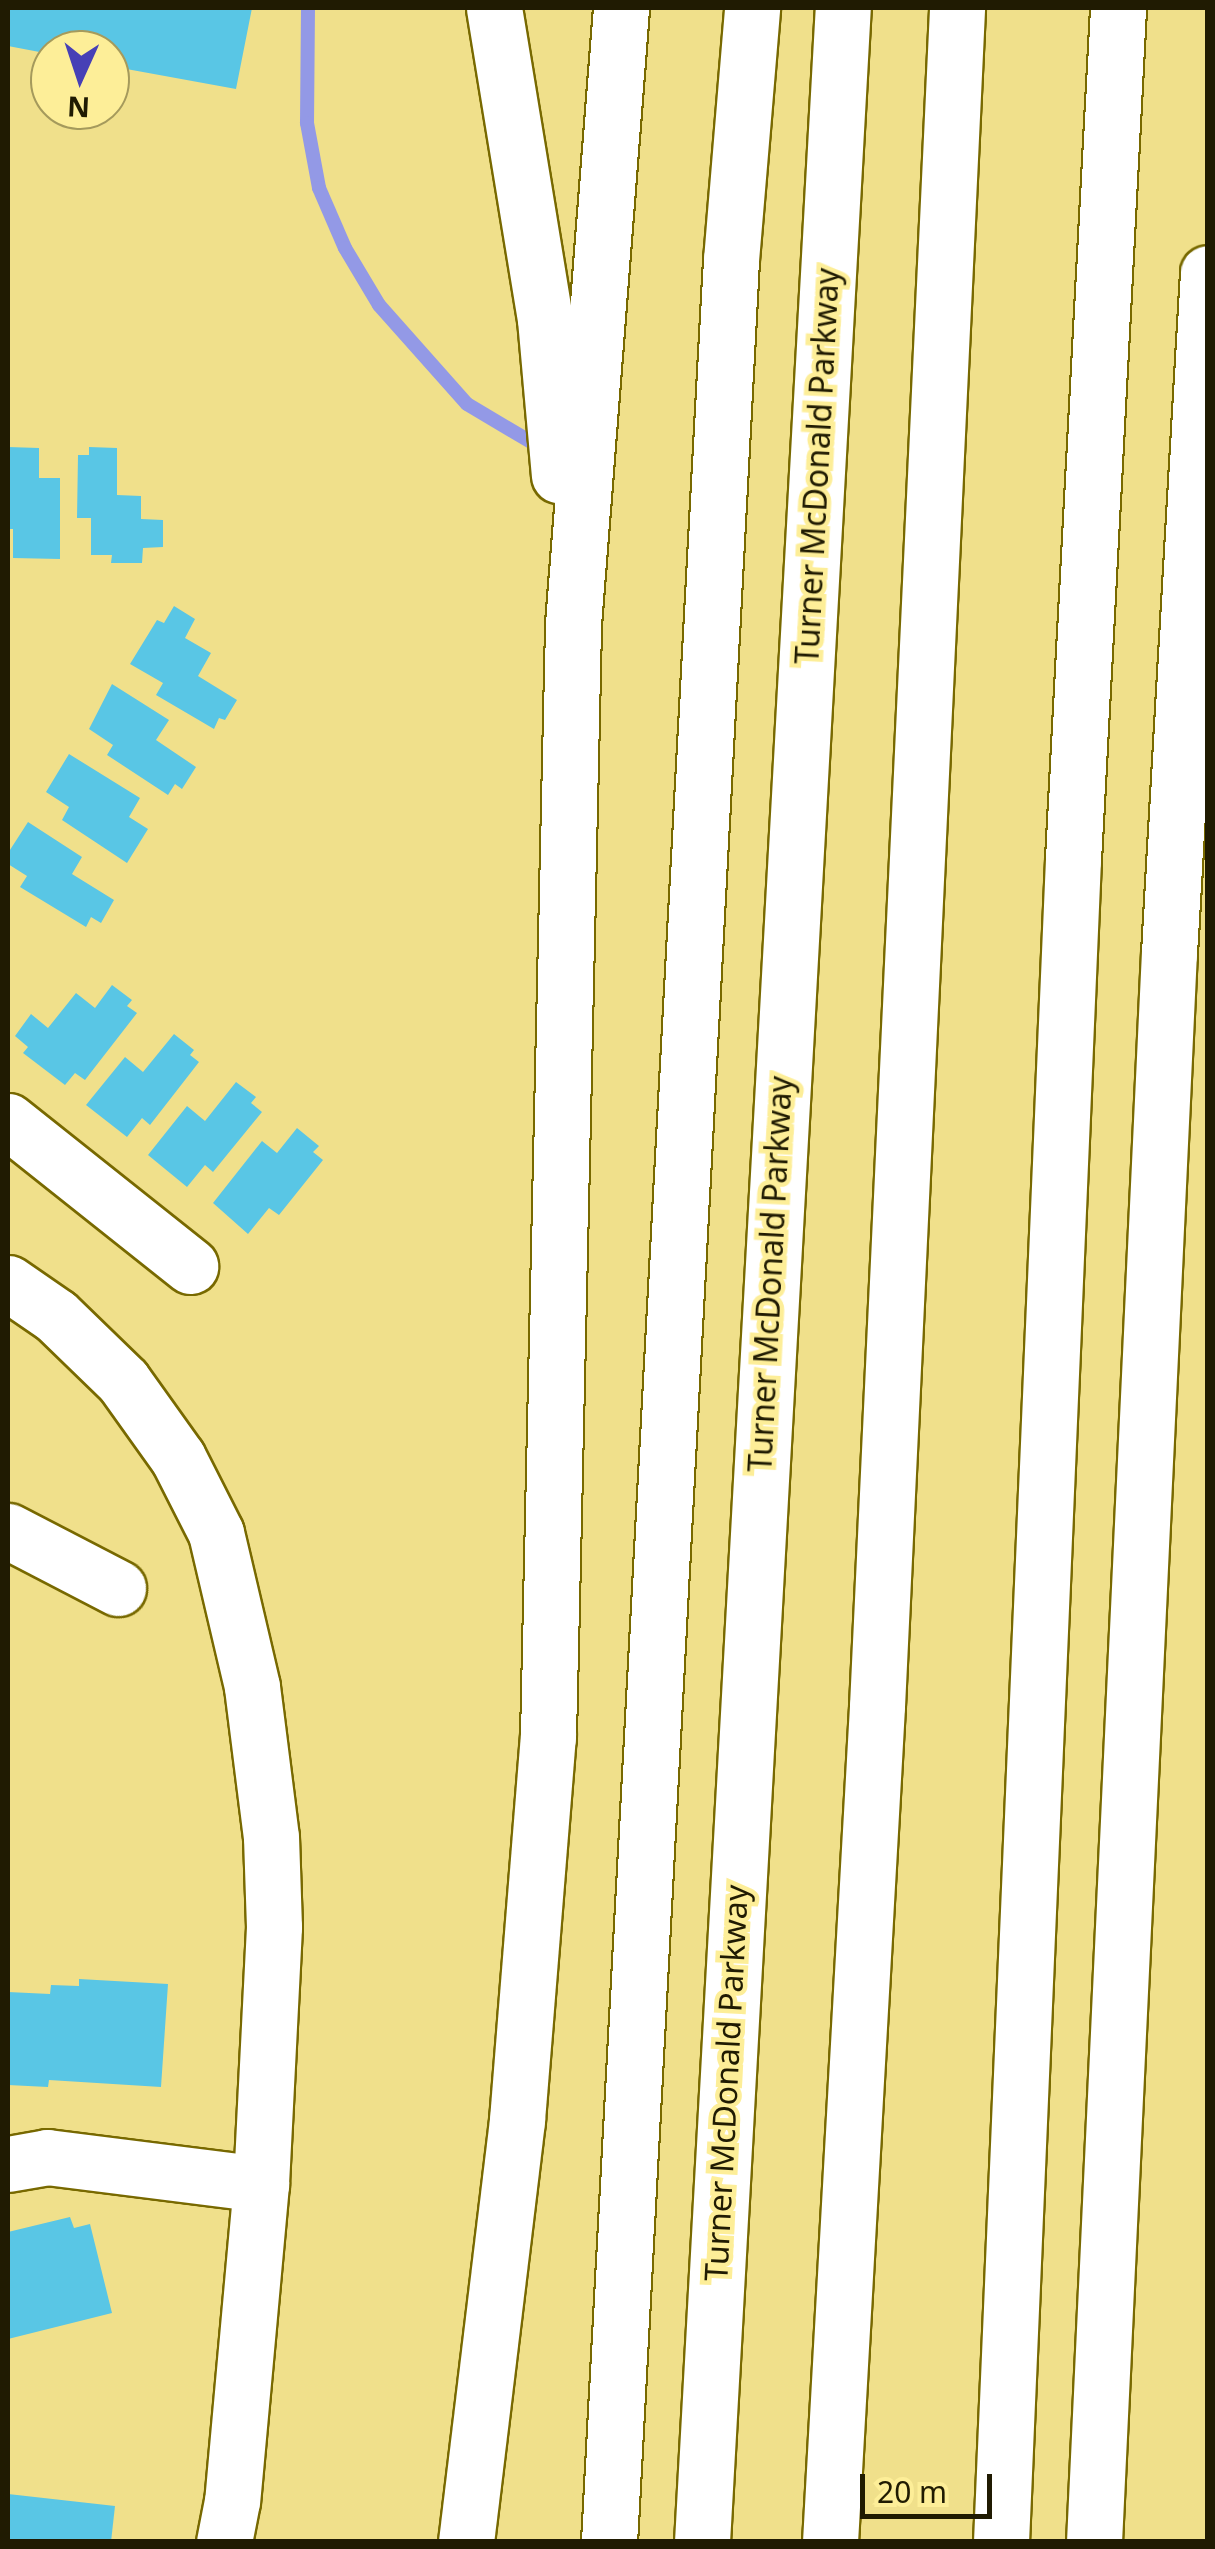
<!DOCTYPE html>
<style>
body{margin:0}
#map{position:relative;width:1215px;height:2549px;overflow:hidden;background:#f0e08b;font-family:"Noto Sans",sans-serif}
div>[style]{position:absolute}
.stream>*{height:14px;margin:-7px;padding:0 7px;transform-origin:7px;border-radius:7px;background:#9399e6}
.building>*{inset:0;background:#59c6e5}
.roads{filter:drop-shadow(2px 0 #786900) drop-shadow(-2px 0 #786900) drop-shadow(0 2px #786900) drop-shadow(0 -2px #786900)}
.minor>*{height:55px;margin:-27.5px;padding:0 27.5px;transform-origin:27.5px;border-radius:27.5px;background:#fff}
.highway>*{height:55px;margin:-27.5px;padding:0 27.5px;transform-origin:27.5px;border-radius:27.5px;background:#fff}
span{translate:-50% -50%;white-space:nowrap;text-align:center;line-height:1.15;-webkit-text-stroke:9px #fdee98;paint-order:stroke}
.street-label{font-size:32px;color:#201b02}
.frame{position:absolute;inset:0;border:10px solid #201b02;pointer-events:none}
.north{position:absolute;left:30px;top:30px;width:100px;height:100px;box-sizing:border-box;background:#fdee98;border:2px solid #a59a5c;border-radius:50%;rotate:183deg;font-size:28px;font-weight:700;line-height:40px;text-align:center;color:#201b02}
.north::after{content:'';display:block;margin:auto;width:35px;height:45px;background:#4740b6;clip-path:polygon(50% 0,100% 100%,50% 72%,0 100%)}
.scale{position:absolute;left:860px;top:2474px;width:132px;height:45px;box-sizing:border-box;border:5px solid #201b02;border-top:0;padding-left:12px;font-size:30px;line-height:35px;white-space:nowrap;color:#201b02;-webkit-text-stroke:8px #fdee98;paint-order:stroke}
</style>
<div id="map">
<div class="stream">
<i style="left:308px;top:8px;width:115px;rotate:90.5deg"></i>
<i style="left:307px;top:123px;width:66px;rotate:79.5deg"></i>
<i style="left:319px;top:188px;width:65px;rotate:66.6deg"></i>
<i style="left:345px;top:248px;width:66px;rotate:59.2deg"></i>
<i style="left:379px;top:305px;width:132px;rotate:48.4deg"></i>
<i style="left:467px;top:404px;width:80px;rotate:30.7deg"></i>
</div>
<div class="building">
<i style="clip-path:polygon(8px 8px,252px 8px,236px 89px,110px 66px,110px 50px,50px 50px,50px 54px,8px 46px)"></i>
<i style="clip-path:polygon(8px 447px,39px 448px,39px 478px,60px 478px,60px 559px,13px 558px,13px 529px,8px 529px)"></i>
<i style="clip-path:polygon(89px 447px,117px 448px,117px 495px,141px 496px,141px 519px,163px 520px,163px 547px,143px 548px,142px 563px,111px 563px,112px 555px,91px 555px,91px 518px,77px 518px,78px 455px,89px 455px)"></i>
<i style="clip-path:polygon(174px 606px,195px 619px,185px 638px,211px 653px,198px 676px,237px 700px,225px 720px,219px 718px,214px 729px,156px 695px,163px 683px,130px 664px,157px 620px,164px 623px)"></i>
<i style="clip-path:polygon(112px 684px,169px 720px,156px 740px,196px 767px,182px 789px,175px 784px,168px 795px,107px 755px,113px 745px,89px 729px)"></i>
<i style="clip-path:polygon(69px 754px,140px 798px,129px 817px,148px 829px,127px 863px,62px 820px,69px 807px,46px 792px)"></i>
<i style="clip-path:polygon(28px 822px,82px 857px,72px 874px,114px 900px,101px 923px,91px 917px,86px 927px,20px 887px,27px 876px,8px 864px,8px 853px)"></i>
<i style="clip-path:polygon(112px 985px,132px 1000px,127px 1006px,137px 1013px,85px 1080px,75px 1073px,65px 1085px,23px 1053px,28px 1047px,15px 1036px,31px 1014px,48px 1028px,76px 993px,95px 1008px)"></i>
<i style="clip-path:polygon(174px 1034px,194px 1050px,190px 1055px,199px 1062px,150px 1125px,142px 1118px,127px 1137px,86px 1105px,125px 1057px,143px 1072px)"></i>
<i style="clip-path:polygon(236px 1082px,256px 1097px,251px 1103px,262px 1112px,213px 1172px,205px 1165px,187px 1187px,148px 1155px,187px 1106px,205px 1121px)"></i>
<i style="clip-path:polygon(297px 1128px,319px 1146px,313px 1152px,323px 1160px,279px 1215px,269px 1208px,248px 1234px,213px 1203px,262px 1141px,277px 1153px)"></i>
<i style="clip-path:polygon(79px 1979px,168px 1984px,161px 2087px,49px 2080px,48px 2087px,8px 2085px,8px 1992px,50px 1994px,51px 1985px,79px 1986px)"></i>
<i style="clip-path:polygon(70px 2217px,74px 2228px,90px 2224px,112px 2313px,8px 2339px,8px 2232px)"></i>
<i style="clip-path:polygon(8px 2494px,115px 2506px,111px 2542px,8px 2542px)"></i>
</div>
<div class="roads">
<div class="minor">
<i style="left:8px;top:1121px;width:233px;rotate:38.5deg"></i>
<i style="left:8px;top:1283px;width:58px;rotate:34.5deg"></i>
<i style="left:56px;top:1316px;width:93px;rotate:44.1deg"></i>
<i style="left:123px;top:1381px;width:95px;rotate:54.5deg"></i>
<i style="left:178px;top:1458px;width:84px;rotate:63.1deg"></i>
<i style="left:216px;top:1533px;width:158px;rotate:76.8deg"></i>
<i style="left:252px;top:1687px;width:151px;rotate:82.8deg"></i>
<i style="left:271px;top:1837px;width:90px;rotate:88.1deg"></i>
<i style="left:274px;top:1927px;width:257px;rotate:92.9deg"></i>
<i style="left:261px;top:2184px;width:318px;rotate:95.2deg"></i>
<i style="left:232px;top:2501px;width:42px;rotate:101deg"></i>
<i style="left:8px;top:1531px;width:124px;rotate:27.4deg"></i>
<i style="left:8px;top:2164px;width:40px;rotate:-10deg"></i>
<i style="left:47px;top:2157px;width:216px;rotate:7.2deg"></i>
</div>
<div class="highway">
<i style="left:494px;top:8px;width:315px;rotate:80.7deg"></i>
<i style="left:545px;top:319px;width:157px;rotate:84.9deg"></i>
<i style="left:466px;top:2542px;width:425px;rotate:-83.1deg"></i>
<i style="left:517px;top:2120px;width:384px;rotate:-85.4deg"></i>
<i style="left:548px;top:1737px;width:1113px;rotate:-88.71deg"></i>
<i style="left:573px;top:624px;width:618px;rotate:-85.54deg"></i>
<i style="left:609px;top:2542px;width:2285px;rotate:-86.94deg"></i>
<i style="left:731px;top:260px;width:253px;rotate:-85.2deg"></i>
<i style="left:702px;top:2542px;width:2538px;rotate:-86.82deg"></i>
<i style="left:830px;top:2542px;width:837px;rotate:-86.78deg"></i>
<i style="left:877px;top:1706px;width:1700px;rotate:-87.3deg"></i>
<i style="left:1001px;top:2542px;width:1685px;rotate:-87.55deg"></i>
<i style="left:1073px;top:859px;width:852px;rotate:-86.97deg"></i>
<i style="left:1094px;top:2542px;width:1591px;rotate:-87.3deg"></i>
<i style="left:1169px;top:953px;width:681px;rotate:-86.72deg"></i>
</div>
</div>
<div class="street-label">
<span style="left:817px;top:466px;rotate:-87deg">Turner McDonald Parkway</span>
<span style="left:770px;top:1274px;rotate:-87deg">Turner McDonald Parkway</span>
<span style="left:726px;top:2083px;rotate:-87deg">Turner McDonald Parkway</span>
</div>
<div class="frame"></div>
<div class="north">N</div>
<div class="scale">20 m</div>
</div>
